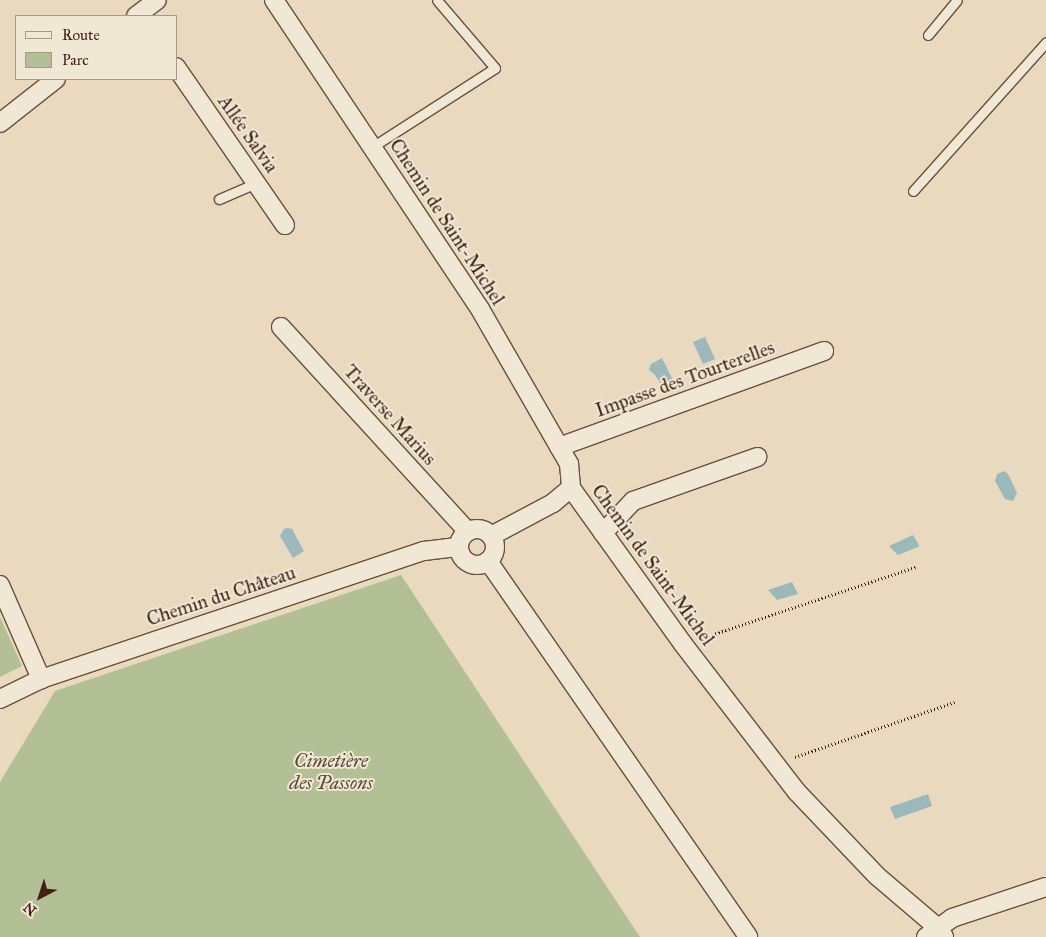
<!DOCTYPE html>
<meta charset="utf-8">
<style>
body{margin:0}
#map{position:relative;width:1046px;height:937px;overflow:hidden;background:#e9dabf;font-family:"IM FELL Great Primer",serif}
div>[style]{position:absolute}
.green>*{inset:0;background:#b3c095}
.water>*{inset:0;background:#9bb8bb}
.path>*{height:3px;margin-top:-1.5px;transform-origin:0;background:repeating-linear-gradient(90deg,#3e2213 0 1px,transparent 0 3.5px)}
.roads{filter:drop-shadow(1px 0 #69503e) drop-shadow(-1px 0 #69503e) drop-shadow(0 1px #69503e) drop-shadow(0 -1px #69503e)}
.service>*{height:9px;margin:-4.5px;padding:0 4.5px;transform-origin:4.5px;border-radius:4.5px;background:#f1e7d5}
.minor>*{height:18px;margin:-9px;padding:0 9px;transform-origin:9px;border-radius:9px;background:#f1e7d5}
.minor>.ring{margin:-9px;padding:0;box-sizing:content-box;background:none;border:18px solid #f1e7d5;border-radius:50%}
span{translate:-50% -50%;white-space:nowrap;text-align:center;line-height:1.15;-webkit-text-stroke:4px #f1e7d5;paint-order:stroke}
.street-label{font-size:19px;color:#3e2213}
.park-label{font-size:19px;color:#5b4a34;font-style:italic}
.legend{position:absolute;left:15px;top:15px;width:162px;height:65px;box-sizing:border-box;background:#f1e7d5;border:1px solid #a99887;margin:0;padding:6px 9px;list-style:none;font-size:15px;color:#3e2213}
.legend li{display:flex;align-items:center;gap:10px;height:25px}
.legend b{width:25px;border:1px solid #a99887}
.north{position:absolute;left:15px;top:872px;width:50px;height:50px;-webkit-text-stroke:4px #f1e7d5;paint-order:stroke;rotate:220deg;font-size:14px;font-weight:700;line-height:20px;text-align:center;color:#3e2213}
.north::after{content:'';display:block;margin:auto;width:18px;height:22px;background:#3e2213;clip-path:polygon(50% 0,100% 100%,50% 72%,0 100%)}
</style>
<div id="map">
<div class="green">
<i style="clip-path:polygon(401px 575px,640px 937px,0 937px,0 782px,55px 691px)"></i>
<i style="clip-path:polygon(0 617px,22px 666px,0 677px)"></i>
</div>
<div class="water">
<i style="clip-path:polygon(705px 337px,715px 359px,703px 364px,693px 342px)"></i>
<i style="clip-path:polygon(662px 358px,675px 384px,664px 389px,655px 375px,649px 370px,651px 364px)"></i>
<i style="clip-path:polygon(1004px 471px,1008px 474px,1017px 493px,1013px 501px,1005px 499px,995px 481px,997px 474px)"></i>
<i style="clip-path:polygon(287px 528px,292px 529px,304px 551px,293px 558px,280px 536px,284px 529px)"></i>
<i style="clip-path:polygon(913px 535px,919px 545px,918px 547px,898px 555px,889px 546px)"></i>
<i style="clip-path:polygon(792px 582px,798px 594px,777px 600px,768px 590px)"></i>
<i style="clip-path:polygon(928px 794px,932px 806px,895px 819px,890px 807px)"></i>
</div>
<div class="path">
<i style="left:702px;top:638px;width:225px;rotate:-18.4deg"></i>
<i style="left:795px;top:757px;width:169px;rotate:-19deg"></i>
</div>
<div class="roads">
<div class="service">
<i style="left:928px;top:35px;width:45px;rotate:-50.4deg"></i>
<i style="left:372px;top:147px;width:146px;rotate:-32.7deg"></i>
<i style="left:495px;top:68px;width:89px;rotate:-130.5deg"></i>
<i style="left:913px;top:191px;width:200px;rotate:-48.2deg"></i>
<i style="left:219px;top:199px;width:40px;rotate:-23.4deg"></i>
</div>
<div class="minor">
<i style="left:274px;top:0;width:371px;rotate:56.3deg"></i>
<i style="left:480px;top:309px;width:179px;rotate:60.1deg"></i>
<i style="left:569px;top:464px;width:24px;rotate:85deg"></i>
<i style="left:571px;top:488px;width:192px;rotate:54.3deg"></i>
<i style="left:683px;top:644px;width:187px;rotate:52.4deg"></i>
<i style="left:797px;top:792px;width:116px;rotate:46.4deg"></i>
<i style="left:877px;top:876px;width:80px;rotate:40.4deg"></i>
<i style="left:938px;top:928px;width:11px;rotate:56deg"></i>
<i style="left:136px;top:16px;width:26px;rotate:-37deg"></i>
<i style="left:176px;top:67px;width:192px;rotate:55.4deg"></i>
<i style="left:0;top:123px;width:71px;rotate:-38.2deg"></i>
<i style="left:281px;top:327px;width:277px;rotate:47.6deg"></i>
<i style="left:559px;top:447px;width:282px;rotate:-19.9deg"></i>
<i class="ring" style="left:459px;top:529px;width:18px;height:18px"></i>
<i style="left:603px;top:533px;width:44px;rotate:-46.8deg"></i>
<i style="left:633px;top:501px;width:132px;rotate:-19.5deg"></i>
<i style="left:491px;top:536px;width:70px;rotate:-28deg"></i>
<i style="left:553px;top:503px;width:23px;rotate:-40deg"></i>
<i style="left:488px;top:561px;width:457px;rotate:55.3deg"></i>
<i style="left:0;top:585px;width:103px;rotate:66.4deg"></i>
<i style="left:0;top:699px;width:46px;rotate:-26deg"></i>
<i style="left:41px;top:679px;width:404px;rotate:-18.5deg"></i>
<i style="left:424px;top:551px;width:35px;rotate:-7deg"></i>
<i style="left:926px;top:937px;width:32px;rotate:-36deg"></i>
<i style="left:952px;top:918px;width:99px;rotate:-18.3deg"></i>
</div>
</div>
<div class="street-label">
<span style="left:248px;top:134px;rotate:55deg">Allée Salvia</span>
<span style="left:447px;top:222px;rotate:57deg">Chemin de Saint-Michel</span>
<span style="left:685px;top:379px;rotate:-20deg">Impasse des Tourterelles</span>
<span style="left:390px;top:415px;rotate:48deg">Traverse Marius</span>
<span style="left:653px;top:565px;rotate:54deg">Chemin de Saint-Michel</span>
<span style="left:221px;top:596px;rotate:-18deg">Chemin du Château</span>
</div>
<div class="park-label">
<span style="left:331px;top:772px">Cimetière<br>des Passons</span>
</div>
<ul class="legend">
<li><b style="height:6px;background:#f1e7d5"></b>Route</li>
<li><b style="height:14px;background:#b3c095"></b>Parc</li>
</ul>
<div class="north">N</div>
</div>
